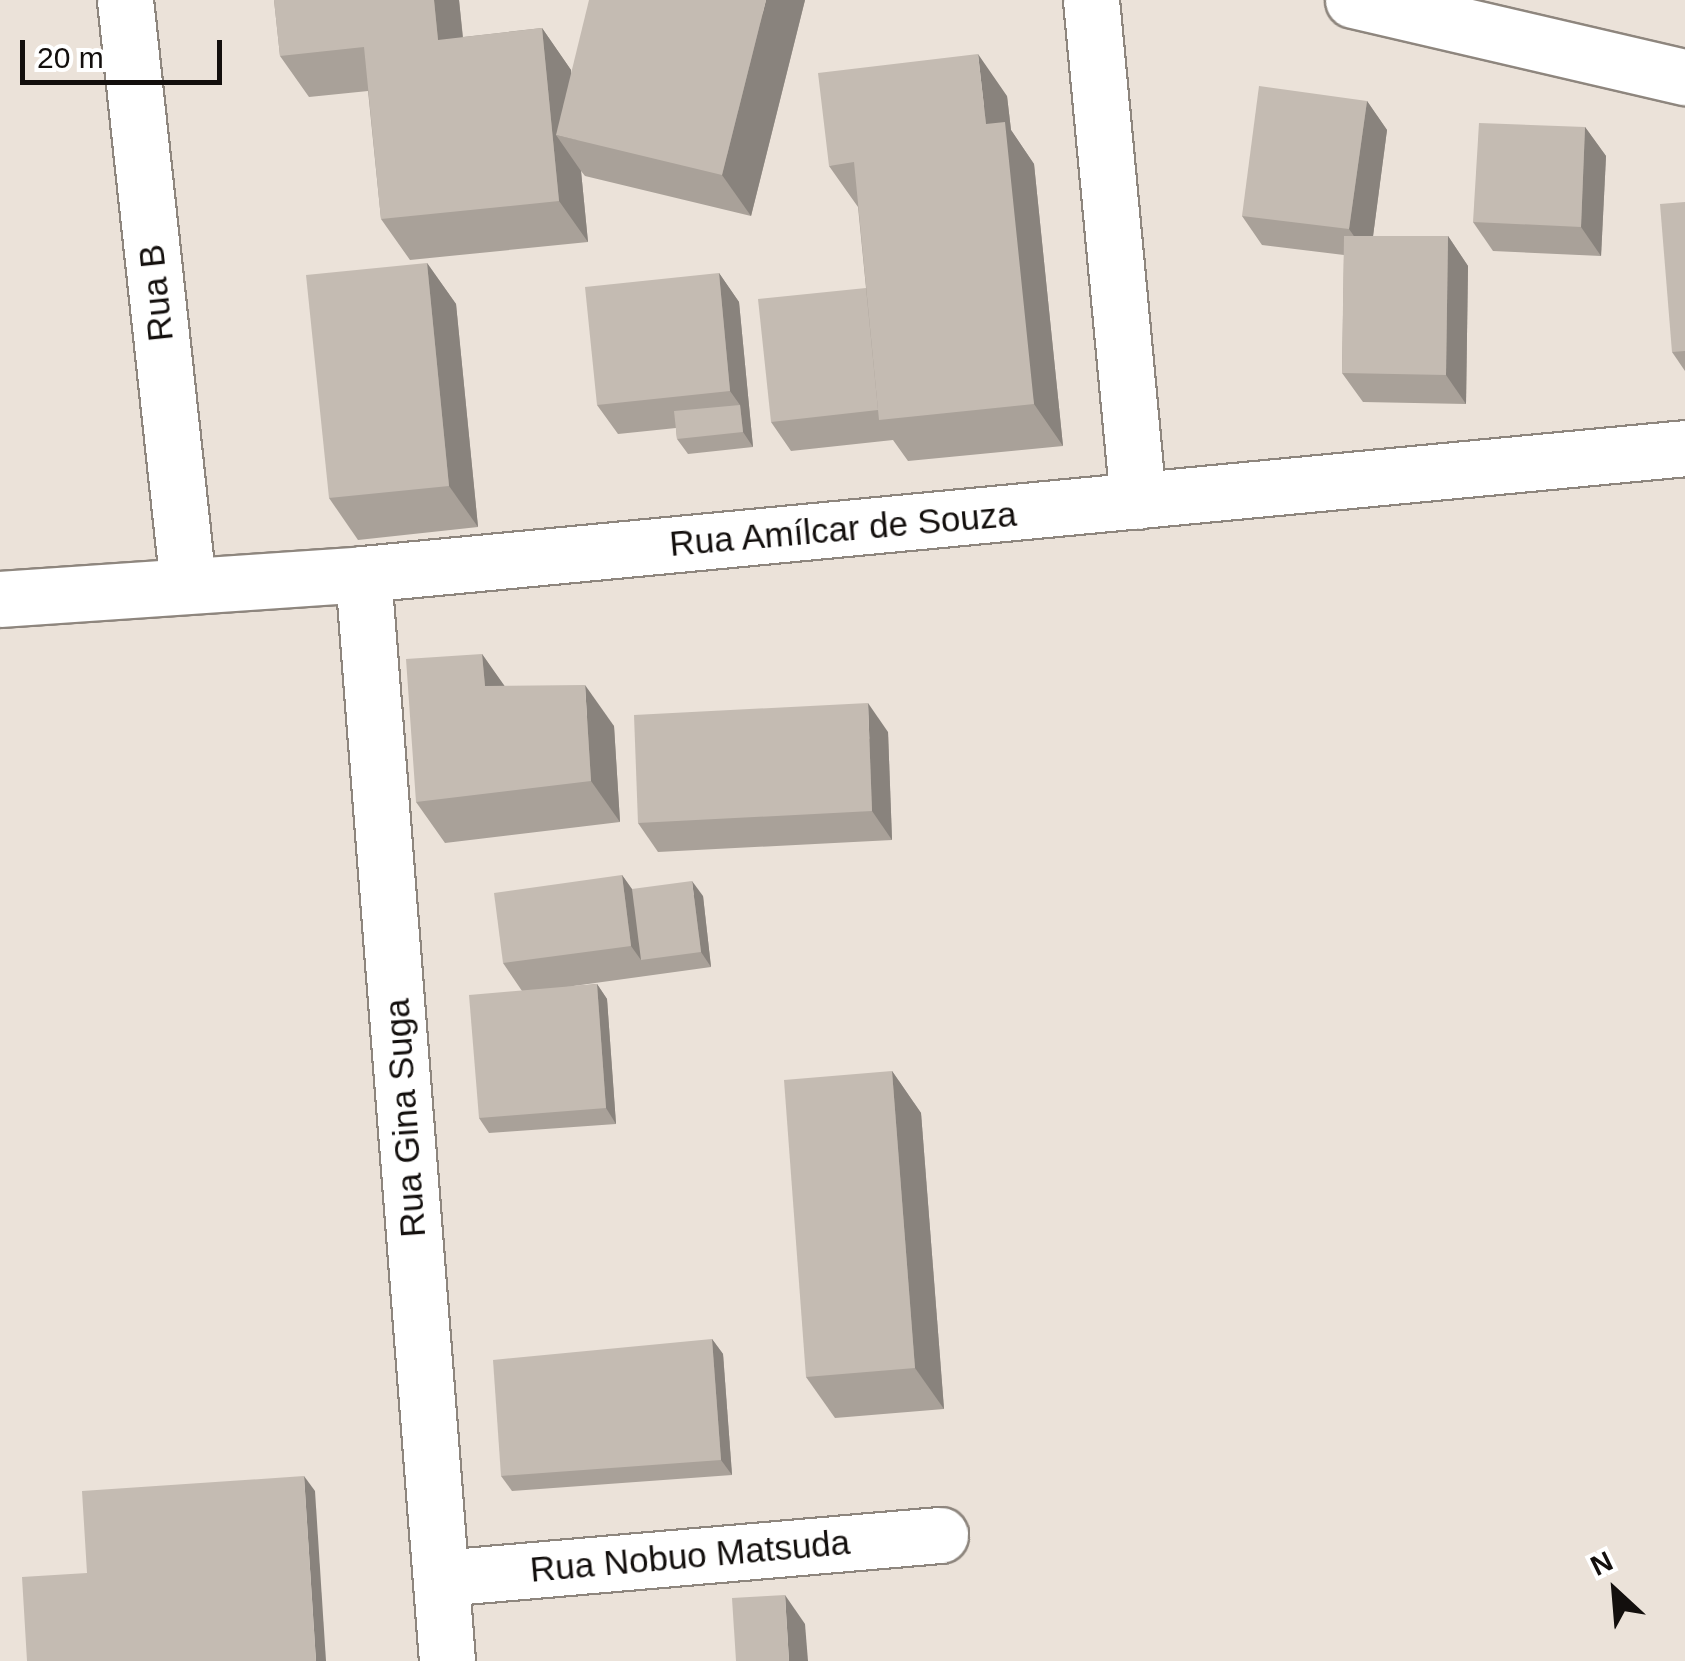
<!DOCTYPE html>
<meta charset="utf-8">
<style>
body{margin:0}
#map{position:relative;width:1685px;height:1661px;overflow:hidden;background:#ebe2d9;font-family:Arial,sans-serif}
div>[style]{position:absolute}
.roads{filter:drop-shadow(2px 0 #8e867e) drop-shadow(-2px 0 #8e867e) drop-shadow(0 2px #8e867e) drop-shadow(0 -2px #8e867e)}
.street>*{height:55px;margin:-27.5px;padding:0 27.5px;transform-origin:27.5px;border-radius:27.5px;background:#fff}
.secondary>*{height:55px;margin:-27.5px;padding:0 27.5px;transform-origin:27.5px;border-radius:27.5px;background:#fff}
.wall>*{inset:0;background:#a9a199}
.shaded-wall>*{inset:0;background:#89837d}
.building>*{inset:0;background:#c4bbb2}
span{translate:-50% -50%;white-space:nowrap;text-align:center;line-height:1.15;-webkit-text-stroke:9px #fff;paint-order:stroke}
.street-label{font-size:35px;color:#130f0d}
.north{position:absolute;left:1565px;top:1541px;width:100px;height:100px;-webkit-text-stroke:8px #fff;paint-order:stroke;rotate:334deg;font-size:28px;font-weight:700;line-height:40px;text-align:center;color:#130f0d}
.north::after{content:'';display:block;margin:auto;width:35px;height:45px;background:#130f0d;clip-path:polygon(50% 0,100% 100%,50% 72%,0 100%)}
.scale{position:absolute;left:20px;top:40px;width:202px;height:45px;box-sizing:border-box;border:5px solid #130f0d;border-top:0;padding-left:12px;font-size:30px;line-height:35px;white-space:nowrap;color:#130f0d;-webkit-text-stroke:8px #fff;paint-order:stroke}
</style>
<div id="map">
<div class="roads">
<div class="street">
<i style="left:125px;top:0;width:589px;rotate:83.86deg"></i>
<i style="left:1091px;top:0;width:503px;rotate:84.64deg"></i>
<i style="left:1353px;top:0;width:341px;rotate:13.1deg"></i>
<i style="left:363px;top:574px;width:1090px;rotate:85.58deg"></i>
<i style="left:441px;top:1578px;width:501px;rotate:-4.93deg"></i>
</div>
<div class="secondary">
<i style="left:0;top:599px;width:364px;rotate:-3.9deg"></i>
<i style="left:363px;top:574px;width:1328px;rotate:-5.44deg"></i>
</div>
</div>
<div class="wall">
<i style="clip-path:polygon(274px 0,459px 0,463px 37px,542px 28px,571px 70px,571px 74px,805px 0,751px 216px,585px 176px,581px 171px,588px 242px,410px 260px,381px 219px,368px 91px,309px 97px,280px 56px)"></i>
<i style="clip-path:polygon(1007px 96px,1011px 130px,1034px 164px,1063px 446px,908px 461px,893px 440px,791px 451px,771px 422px,866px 288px,858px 207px,829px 166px)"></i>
<i style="clip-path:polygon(1367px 101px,1387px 130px,1373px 236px,1448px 236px,1468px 266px,1466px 404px,1363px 402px,1342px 373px,1344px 255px,1262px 245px,1242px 216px)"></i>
<i style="clip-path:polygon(1585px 127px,1606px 156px,1601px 256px,1493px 251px,1473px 222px)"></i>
<i style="clip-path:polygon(1685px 202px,1685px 371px,1672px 352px)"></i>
<i style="clip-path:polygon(427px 263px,456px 304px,478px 527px,358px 540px,329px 498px)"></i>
<i style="clip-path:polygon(719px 273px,739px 302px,753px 447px,688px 454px,677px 439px,676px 428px,618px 434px,597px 405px)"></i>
<i style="clip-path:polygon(482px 654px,504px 686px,614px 726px,620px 822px,445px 843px,416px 802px)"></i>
<i style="clip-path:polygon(888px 732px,892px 840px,658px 852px,638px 823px)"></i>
<i style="clip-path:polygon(622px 875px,632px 889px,703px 896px,711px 967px,566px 987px,597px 984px,607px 999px,616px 1124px,489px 1133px,479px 1118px,522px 991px,503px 963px)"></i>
<i style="clip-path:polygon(892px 1071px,921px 1113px,944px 1409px,835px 1418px,806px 1377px)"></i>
<i style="clip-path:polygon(712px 1339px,723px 1354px,732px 1475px,512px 1491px,501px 1476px)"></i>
</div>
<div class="shaded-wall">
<i style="clip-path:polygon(434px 0,459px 0,467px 81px,438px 40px)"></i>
<i style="clip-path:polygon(766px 0,805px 0,751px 216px,722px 175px)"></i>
<i style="clip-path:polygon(542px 28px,571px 70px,578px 140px,556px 135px,581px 171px,588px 242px,559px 201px)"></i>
<i style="clip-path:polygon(978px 54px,1007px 96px,1011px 130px,1034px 164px,1063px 446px,1034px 404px,986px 124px)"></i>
<i style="clip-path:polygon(1367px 101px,1387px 130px,1370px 259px,1349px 229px)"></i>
<i style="clip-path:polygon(1585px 127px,1606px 156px,1601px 256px,1581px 227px)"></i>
<i style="clip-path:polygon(1448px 236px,1468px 266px,1466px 404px,1446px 375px)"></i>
<i style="clip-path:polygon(427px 263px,456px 304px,478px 527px,449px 486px)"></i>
<i style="clip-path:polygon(719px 273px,739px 302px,753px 447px,743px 432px,740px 405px,730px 391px)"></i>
<i style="clip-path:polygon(482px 654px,511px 695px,485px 686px)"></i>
<i style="clip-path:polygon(585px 685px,614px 726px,620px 822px,591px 781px)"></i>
<i style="clip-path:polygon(868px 703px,888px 732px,892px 840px,872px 811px)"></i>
<i style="clip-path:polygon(622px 875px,643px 905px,641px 960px,631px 946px)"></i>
<i style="clip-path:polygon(692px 881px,703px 896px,711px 967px,701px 952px)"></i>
<i style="clip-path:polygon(597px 984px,607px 999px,616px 1124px,606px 1108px)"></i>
<i style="clip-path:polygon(892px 1071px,921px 1113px,944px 1409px,915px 1368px)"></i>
<i style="clip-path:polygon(712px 1339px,723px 1354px,732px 1475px,721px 1460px)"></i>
<i style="clip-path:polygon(304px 1476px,315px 1491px,326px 1661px,316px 1661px)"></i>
<i style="clip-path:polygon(785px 1595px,805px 1624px,808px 1661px,789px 1661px)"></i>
</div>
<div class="building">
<i style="clip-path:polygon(274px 0,434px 0,438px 40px,542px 28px,559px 201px,381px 219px,364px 47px,280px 56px)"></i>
<i style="clip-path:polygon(589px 0,766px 0,722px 175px,556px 135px)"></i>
<i style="clip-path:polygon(978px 54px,986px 124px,1005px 122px,1034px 404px,879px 420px,854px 162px,829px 166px,818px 73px)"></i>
<i style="clip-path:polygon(1259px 86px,1367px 101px,1349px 229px,1242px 216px)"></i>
<i style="clip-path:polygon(1479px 123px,1585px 127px,1581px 227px,1473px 222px)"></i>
<i style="clip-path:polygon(1685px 202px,1685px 351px,1672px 352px,1660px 204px)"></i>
<i style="clip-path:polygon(1344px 236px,1448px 236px,1446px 375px,1342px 373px)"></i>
<i style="clip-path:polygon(427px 263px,449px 486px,329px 498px,306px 275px)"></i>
<i style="clip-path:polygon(719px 273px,730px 391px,597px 405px,585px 287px)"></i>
<i style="clip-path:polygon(866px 288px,878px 410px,771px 422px,758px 299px)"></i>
<i style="clip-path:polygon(740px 405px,743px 432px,677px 439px,674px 411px)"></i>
<i style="clip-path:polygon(482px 654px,485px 686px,585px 685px,591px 781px,416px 802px,406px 659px)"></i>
<i style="clip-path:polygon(868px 703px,872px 811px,638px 823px,634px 715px)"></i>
<i style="clip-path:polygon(622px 875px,631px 946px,503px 963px,494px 893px)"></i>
<i style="clip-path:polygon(692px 881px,701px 952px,641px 960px,632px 889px)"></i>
<i style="clip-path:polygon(597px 984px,606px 1108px,479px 1118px,469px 995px)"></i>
<i style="clip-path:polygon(892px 1071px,915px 1368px,806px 1377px,784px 1080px)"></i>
<i style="clip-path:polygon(712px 1339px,721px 1460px,501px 1476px,493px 1360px)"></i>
<i style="clip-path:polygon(304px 1476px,316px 1661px,27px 1661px,22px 1577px,87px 1573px,82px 1491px)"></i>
<i style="clip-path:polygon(785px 1595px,789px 1661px,736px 1661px,732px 1598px)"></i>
</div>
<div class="street-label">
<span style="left:156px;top:293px;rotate:-96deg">Rua B</span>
<span style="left:843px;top:529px;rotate:-5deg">Rua Amílcar de Souza</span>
<span style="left:405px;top:1118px;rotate:-94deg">Rua Gina Suga</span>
<span style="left:690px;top:1556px;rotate:-5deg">Rua Nobuo Matsuda</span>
</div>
<div class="north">N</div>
<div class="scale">20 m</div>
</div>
